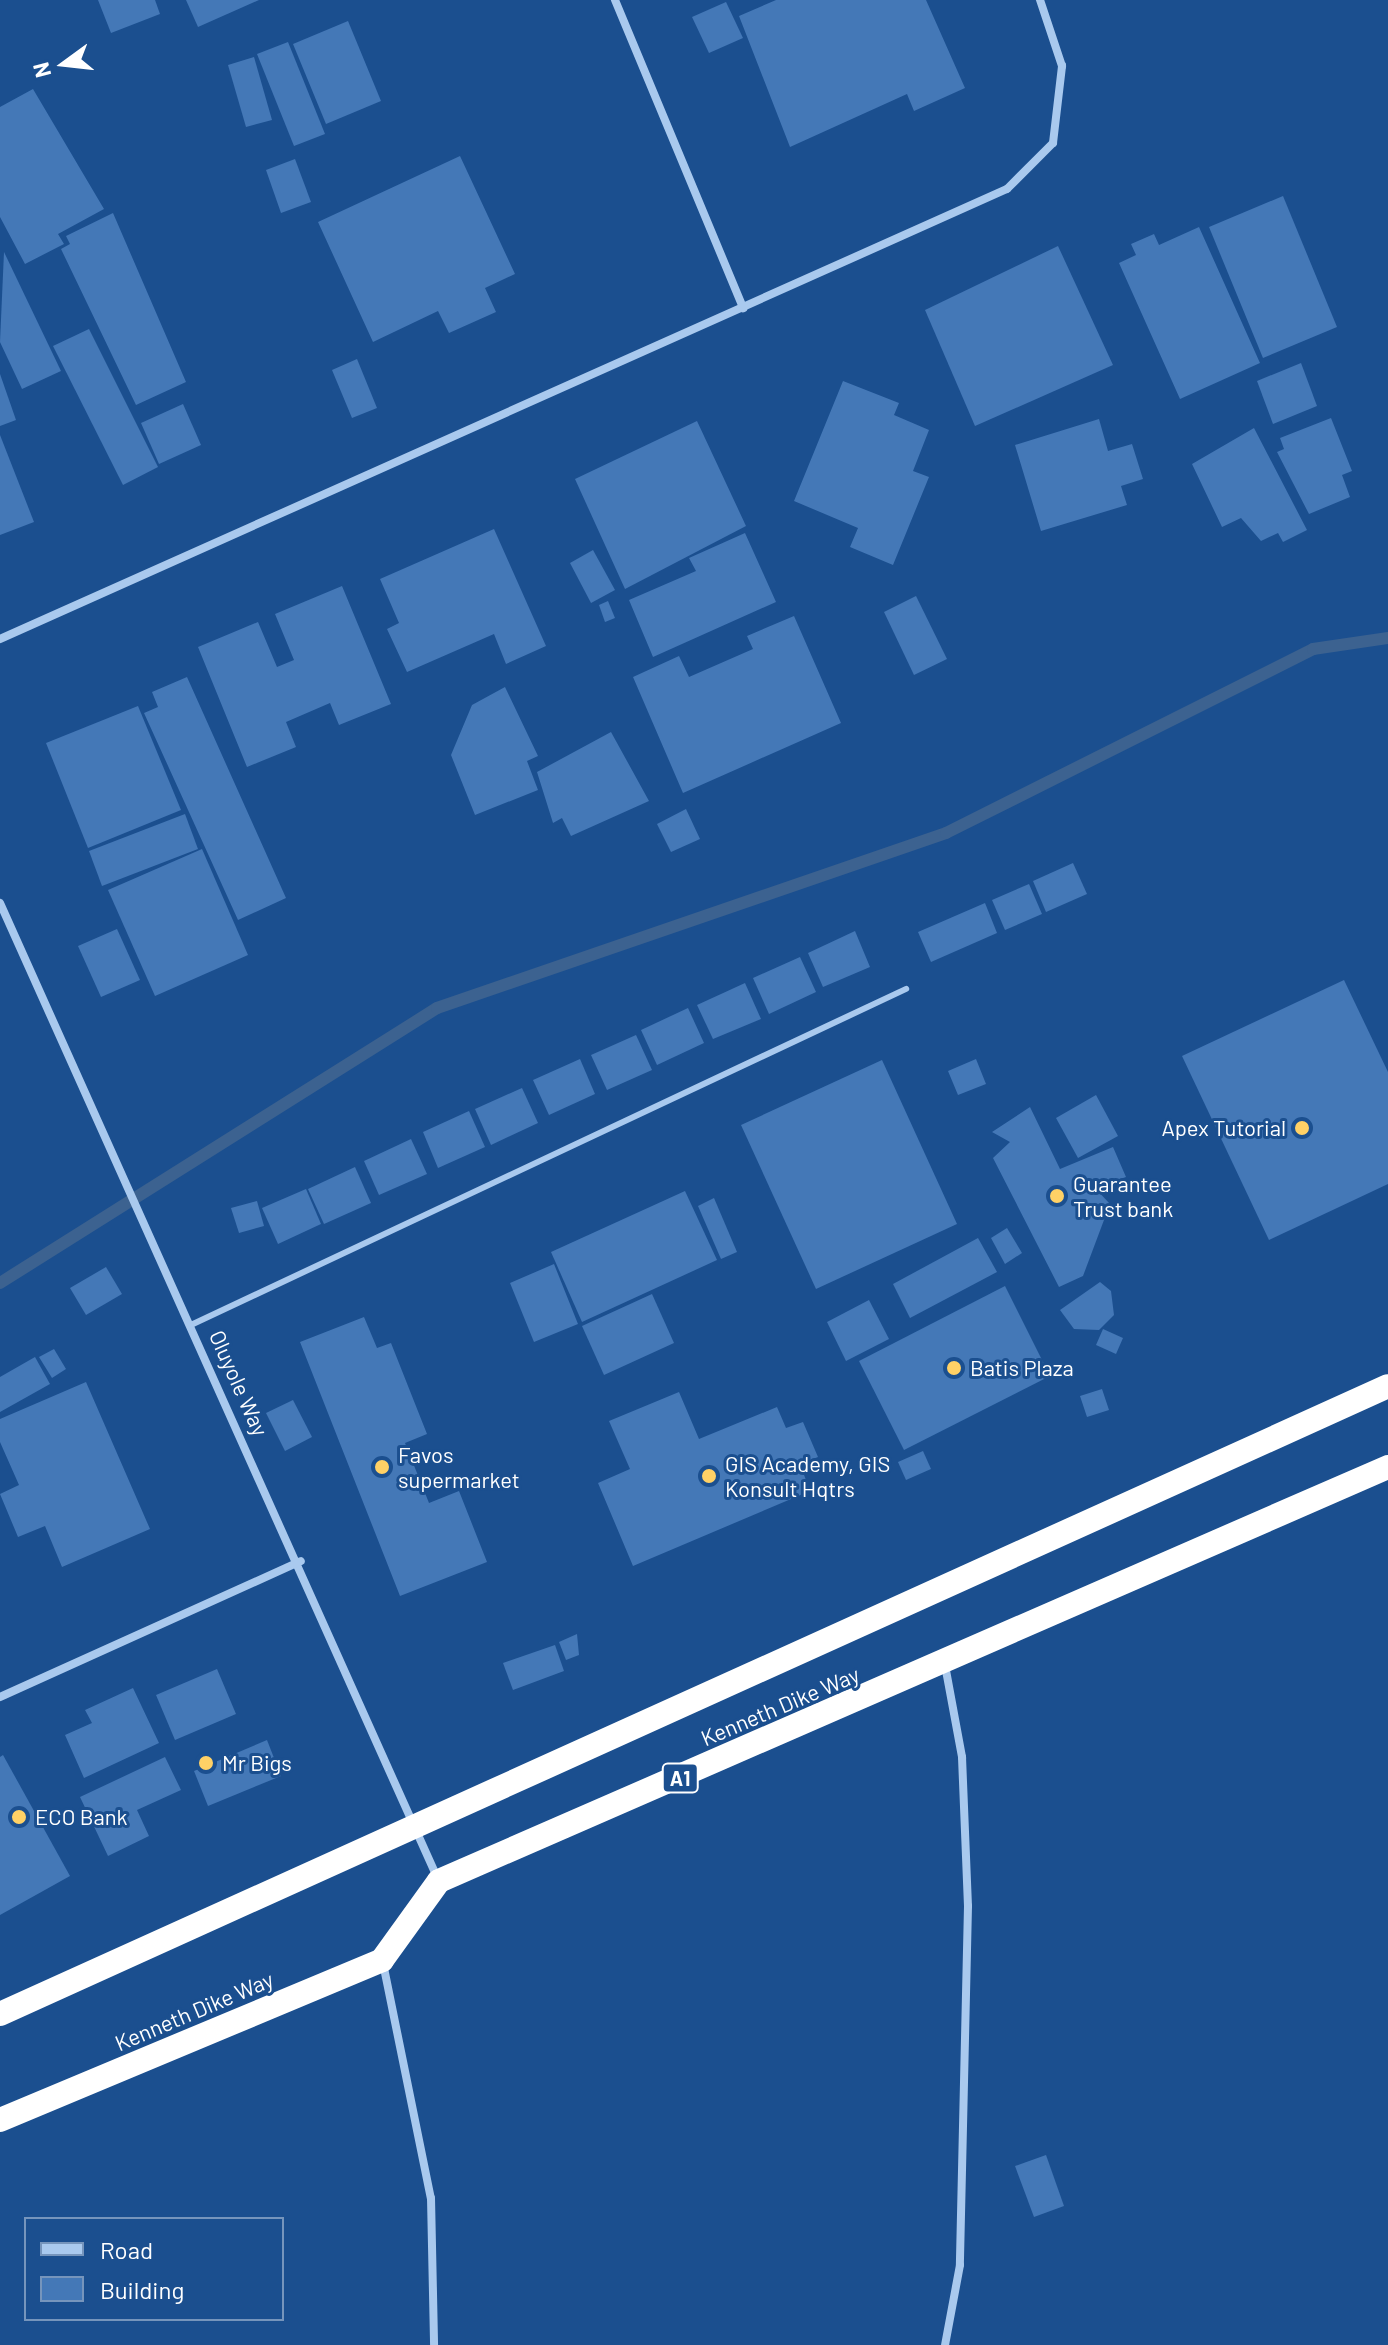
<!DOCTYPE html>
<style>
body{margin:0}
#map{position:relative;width:1388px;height:2345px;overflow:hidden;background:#1b4f8f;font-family:Barlow,sans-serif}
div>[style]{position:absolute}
.stream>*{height:12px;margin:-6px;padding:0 6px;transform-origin:6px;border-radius:6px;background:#3c6290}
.building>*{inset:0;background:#4478b7}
.lane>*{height:6px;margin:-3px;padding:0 3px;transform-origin:3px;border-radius:3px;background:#a9c9ee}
.street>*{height:8px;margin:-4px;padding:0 4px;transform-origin:4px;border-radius:4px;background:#a9c9ee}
.highway>*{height:24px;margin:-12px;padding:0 12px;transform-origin:12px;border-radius:12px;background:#fff}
.dots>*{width:22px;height:22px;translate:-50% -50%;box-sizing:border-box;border:4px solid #1b4f8f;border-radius:50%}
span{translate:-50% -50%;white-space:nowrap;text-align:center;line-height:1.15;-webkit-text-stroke:6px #1b4f8f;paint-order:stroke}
.shield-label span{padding:2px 6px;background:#1b4f8f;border:2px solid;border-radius:6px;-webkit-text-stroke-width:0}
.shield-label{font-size:20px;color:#fff;font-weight:700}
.poi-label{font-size:22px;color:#fff}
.right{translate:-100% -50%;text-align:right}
.left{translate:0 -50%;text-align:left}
.street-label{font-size:22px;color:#fff}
.legend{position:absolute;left:24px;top:2217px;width:260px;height:104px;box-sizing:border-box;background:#1b4f8f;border:2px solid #7695bc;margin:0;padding:10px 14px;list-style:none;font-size:24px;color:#fff}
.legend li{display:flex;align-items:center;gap:16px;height:40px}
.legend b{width:40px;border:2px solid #7695bc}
.north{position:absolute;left:24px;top:24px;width:80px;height:80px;-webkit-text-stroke:6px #1b4f8f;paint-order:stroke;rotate:255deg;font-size:22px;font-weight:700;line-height:32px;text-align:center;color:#fff}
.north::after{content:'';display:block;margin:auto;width:28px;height:36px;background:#fff;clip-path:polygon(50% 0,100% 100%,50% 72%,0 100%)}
</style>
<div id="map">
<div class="stream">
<i style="left:0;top:1283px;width:516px;rotate:-32.18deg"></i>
<i style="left:437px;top:1008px;width:538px;rotate:-18.97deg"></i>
<i style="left:946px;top:833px;width:411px;rotate:-26.6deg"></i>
<i style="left:1313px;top:649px;width:76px;rotate:-8.3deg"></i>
</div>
<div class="building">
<i style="clip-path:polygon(98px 0,155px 0,160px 14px,111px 33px)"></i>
<i style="clip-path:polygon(186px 0,259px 0,198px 27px)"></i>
<i style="clip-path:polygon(776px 0,926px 0,965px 88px,914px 111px,907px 94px,790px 147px,739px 16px)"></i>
<i style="clip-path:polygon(726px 2px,743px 38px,709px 53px,692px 17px)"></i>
<i style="clip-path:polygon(348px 21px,381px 101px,326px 124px,293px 44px)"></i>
<i style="clip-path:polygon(288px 42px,325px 134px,294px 146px,257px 54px)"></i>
<i style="clip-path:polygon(254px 57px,272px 120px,246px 127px,228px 65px)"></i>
<i style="clip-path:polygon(33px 89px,104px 209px,58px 234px,64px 244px,25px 264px,0 217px,0 107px)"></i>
<i style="clip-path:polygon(460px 156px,515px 274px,485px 288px,496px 312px,449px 333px,438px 311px,373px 342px,318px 222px)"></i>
<i style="clip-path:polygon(295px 159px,311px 202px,281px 213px,266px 170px)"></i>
<i style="clip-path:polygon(1283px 196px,1337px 327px,1263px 358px,1209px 227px)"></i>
<i style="clip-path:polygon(113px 213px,186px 382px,136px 405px,61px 249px,70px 244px,66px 236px)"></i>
<i style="clip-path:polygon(1199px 227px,1260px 363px,1180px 399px,1119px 263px,1136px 255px,1131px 244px,1154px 234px,1159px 245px)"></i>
<i style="clip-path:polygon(1058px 246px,1113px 365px,975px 426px,925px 310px)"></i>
<i style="clip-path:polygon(4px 252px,61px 371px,22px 389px,0 342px)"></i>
<i style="clip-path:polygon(89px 329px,158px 467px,123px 485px,53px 346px)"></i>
<i style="clip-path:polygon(357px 359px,377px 408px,352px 418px,332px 370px)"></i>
<i style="clip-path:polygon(1301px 363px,1317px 406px,1273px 424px,1257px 381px)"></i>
<i style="clip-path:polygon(0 374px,16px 420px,0 426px)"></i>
<i style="clip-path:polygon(843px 381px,899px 403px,894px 415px,929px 430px,913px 471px,929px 477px,893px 565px,850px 547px,858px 528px,794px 501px)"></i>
<i style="clip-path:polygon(183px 404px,201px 445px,159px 464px,141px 423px)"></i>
<i style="clip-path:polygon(1331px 418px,1352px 471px,1342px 475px,1350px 497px,1309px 514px,1277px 452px,1284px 449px,1280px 438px)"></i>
<i style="clip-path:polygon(1099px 419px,1108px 451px,1132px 444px,1143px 479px,1121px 486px,1127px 505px,1041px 531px,1015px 445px)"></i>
<i style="clip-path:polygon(697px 421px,746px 526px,625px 589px,575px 479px)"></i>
<i style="clip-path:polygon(1254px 428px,1307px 530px,1283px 542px,1278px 533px,1261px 541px,1241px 518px,1222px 527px,1192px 464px)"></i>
<i style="clip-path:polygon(0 435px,34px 522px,0 535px)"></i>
<i style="clip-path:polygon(494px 529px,546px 646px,506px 664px,494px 634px,407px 672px,387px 629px,399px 623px,380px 579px)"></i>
<i style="clip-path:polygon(745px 533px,776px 602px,653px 657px,629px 600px,696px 571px,689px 558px)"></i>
<i style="clip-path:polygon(593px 550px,615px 590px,591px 603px,570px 563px)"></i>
<i style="clip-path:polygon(342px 586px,391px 704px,339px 725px,330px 703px,286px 722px,296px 747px,247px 767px,198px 647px,258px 622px,277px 667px,294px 660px,275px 614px)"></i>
<i style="clip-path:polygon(916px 596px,947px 659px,914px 675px,884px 612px)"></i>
<i style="clip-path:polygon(608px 601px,615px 618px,605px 622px,599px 605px)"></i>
<i style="clip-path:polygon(794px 616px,841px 723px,683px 793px,633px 677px,679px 656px,689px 677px,753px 649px,747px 636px)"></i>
<i style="clip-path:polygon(187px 677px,286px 898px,238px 920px,144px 713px,158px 707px,152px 692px)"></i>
<i style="clip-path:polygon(505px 687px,538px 756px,527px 761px,538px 790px,475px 815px,451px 755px,472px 705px)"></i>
<i style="clip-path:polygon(138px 706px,181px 810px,88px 848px,46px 743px)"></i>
<i style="clip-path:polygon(611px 732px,649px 801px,571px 836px,562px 818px,553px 823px,537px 772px)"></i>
<i style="clip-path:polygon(686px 809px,700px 839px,671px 852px,657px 824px)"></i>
<i style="clip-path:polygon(185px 814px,198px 849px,102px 886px,89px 851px)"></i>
<i style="clip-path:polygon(202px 849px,248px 955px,155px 996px,108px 890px)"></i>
<i style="clip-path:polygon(1073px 863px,1087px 894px,1046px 912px,1033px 881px)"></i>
<i style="clip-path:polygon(1029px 884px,1042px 914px,1005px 930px,992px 900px)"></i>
<i style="clip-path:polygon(985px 903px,997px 933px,931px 962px,918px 932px)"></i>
<i style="clip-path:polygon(117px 929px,140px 980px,101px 997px,78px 946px)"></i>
<i style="clip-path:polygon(855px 931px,870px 967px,823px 987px,808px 953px)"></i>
<i style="clip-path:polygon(800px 957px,816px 992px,769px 1014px,753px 978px)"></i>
<i style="clip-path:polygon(1344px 980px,1388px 1072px,1388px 1184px,1269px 1240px,1182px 1056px)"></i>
<i style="clip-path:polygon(745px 983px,761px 1019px,713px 1039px,697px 1005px)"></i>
<i style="clip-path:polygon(688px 1008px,704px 1043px,657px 1065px,641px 1030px)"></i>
<i style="clip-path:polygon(636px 1035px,652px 1070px,607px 1090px,591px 1055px)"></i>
<i style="clip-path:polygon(580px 1059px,595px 1094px,549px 1115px,533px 1080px)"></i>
<i style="clip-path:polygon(976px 1059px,986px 1084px,958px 1095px,948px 1071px)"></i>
<i style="clip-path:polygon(882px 1060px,957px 1224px,816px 1289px,741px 1125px)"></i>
<i style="clip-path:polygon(522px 1088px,538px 1123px,491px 1145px,475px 1109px)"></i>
<i style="clip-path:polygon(1096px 1095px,1118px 1136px,1078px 1158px,1056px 1118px)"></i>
<i style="clip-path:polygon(1030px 1107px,1060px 1169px,1113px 1147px,1126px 1177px,1095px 1188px,1110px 1204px,1083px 1276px,1059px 1287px,993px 1158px,1010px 1142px,992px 1132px)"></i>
<i style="clip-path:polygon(469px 1111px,485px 1147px,438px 1168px,423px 1132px)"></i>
<i style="clip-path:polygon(411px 1139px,427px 1174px,379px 1195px,364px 1161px)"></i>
<i style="clip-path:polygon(355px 1167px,371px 1203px,324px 1224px,308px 1189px)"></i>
<i style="clip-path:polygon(306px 1189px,321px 1224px,278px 1244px,262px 1208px)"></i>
<i style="clip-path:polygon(685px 1191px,717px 1260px,582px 1322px,551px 1252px)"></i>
<i style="clip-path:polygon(714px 1198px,737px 1252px,721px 1259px,698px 1206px)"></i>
<i style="clip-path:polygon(257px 1201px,264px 1226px,239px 1233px,231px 1208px)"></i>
<i style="clip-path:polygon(1007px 1228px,1022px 1253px,1005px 1264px,991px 1238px)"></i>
<i style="clip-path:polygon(978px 1238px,997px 1272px,910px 1318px,893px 1284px)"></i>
<i style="clip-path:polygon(554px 1264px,578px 1324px,534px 1342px,510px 1283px)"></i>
<i style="clip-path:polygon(106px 1267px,122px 1294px,86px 1315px,70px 1288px)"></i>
<i style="clip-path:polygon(1100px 1282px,1111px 1291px,1114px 1315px,1099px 1330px,1074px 1329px,1060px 1310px)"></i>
<i style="clip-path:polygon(1005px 1286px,1050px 1376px,904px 1450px,859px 1361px)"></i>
<i style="clip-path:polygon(652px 1294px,674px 1343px,604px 1375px,582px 1326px)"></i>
<i style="clip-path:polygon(869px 1300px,889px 1339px,846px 1361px,827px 1322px)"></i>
<i style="clip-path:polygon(364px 1317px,377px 1348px,391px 1343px,427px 1434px,405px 1443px,429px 1503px,459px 1491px,487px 1562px,400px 1596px,300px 1342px)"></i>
<i style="clip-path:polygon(1103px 1329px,1123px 1338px,1116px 1354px,1096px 1345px)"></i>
<i style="clip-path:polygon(54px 1349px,66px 1369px,52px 1378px,39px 1357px)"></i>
<i style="clip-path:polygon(35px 1357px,50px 1384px,0 1412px,0 1377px)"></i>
<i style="clip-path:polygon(86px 1382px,150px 1529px,62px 1567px,45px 1526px,18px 1537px,0 1494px,19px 1485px,0 1442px,0 1419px)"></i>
<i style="clip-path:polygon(1102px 1389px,1109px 1410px,1087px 1417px,1080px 1396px)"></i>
<i style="clip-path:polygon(679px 1392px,699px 1439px,777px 1407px,786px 1428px,803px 1422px,818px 1457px,800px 1464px,810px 1491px,633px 1566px,598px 1483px,630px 1469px,609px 1421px)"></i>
<i style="clip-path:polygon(293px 1400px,312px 1437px,285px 1451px,266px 1413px)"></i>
<i style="clip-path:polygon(923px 1451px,931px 1469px,906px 1480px,898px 1462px)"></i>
<i style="clip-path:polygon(577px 1634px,579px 1655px,566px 1660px,559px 1642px)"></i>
<i style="clip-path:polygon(555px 1645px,564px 1671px,513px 1690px,503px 1663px)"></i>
<i style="clip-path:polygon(217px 1669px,236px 1714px,175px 1740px,156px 1695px)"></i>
<i style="clip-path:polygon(133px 1688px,159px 1743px,84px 1778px,65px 1735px,92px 1723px,85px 1710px)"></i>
<i style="clip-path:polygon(267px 1740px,281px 1776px,208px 1806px,194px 1771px)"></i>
<i style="clip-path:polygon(3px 1755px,70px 1876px,0 1915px,0 1757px)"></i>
<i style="clip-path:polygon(165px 1757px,181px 1790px,137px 1810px,149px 1836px,108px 1856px,80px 1797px)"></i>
<i style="clip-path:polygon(1046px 2155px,1064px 2206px,1034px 2217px,1015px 2166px)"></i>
</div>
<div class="lane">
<i style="left:193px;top:1324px;width:788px;rotate:-25.17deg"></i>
</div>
<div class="street">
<i style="left:615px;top:0;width:334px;rotate:67.4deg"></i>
<i style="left:0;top:639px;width:1103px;rotate:-24.08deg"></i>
<i style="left:1007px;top:189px;width:65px;rotate:-45deg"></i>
<i style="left:1053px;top:143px;width:78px;rotate:-83.3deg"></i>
<i style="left:1062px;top:66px;width:70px;rotate:-108.4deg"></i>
<i style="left:0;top:903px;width:1068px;rotate:65.84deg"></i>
<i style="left:945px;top:1665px;width:94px;rotate:79.5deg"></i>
<i style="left:962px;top:1757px;width:149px;rotate:87.7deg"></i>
<i style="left:968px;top:1906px;width:359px;rotate:91.3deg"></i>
<i style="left:960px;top:2265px;width:81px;rotate:100.6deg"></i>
<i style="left:0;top:1697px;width:330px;rotate:-24.3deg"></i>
<i style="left:383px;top:1963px;width:240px;rotate:78.5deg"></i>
<i style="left:431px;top:2198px;width:147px;rotate:88.8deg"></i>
</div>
<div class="highway">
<i style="left:0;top:2014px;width:1523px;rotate:-24.34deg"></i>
<i style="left:0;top:2120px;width:414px;rotate:-22.7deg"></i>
<i style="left:382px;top:1960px;width:97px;rotate:-54.2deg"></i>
<i style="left:439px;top:1881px;width:1035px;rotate:-23.57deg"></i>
</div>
<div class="dots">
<i style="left:1302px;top:1128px;background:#ffd166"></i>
<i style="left:1057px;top:1196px;background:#ffd166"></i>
<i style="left:954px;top:1368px;background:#ffd166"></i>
<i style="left:382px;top:1467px;background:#ffd166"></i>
<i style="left:709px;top:1476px;background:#ffd166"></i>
<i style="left:206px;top:1763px;background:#ffd166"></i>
<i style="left:19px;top:1817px;background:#ffd166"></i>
</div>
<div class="shield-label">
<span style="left:680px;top:1778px">A1</span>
</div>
<div class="poi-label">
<span class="right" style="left:1286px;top:1128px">Apex Tutorial</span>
<span class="left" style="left:1073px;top:1196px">Guarantee<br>Trust bank</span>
<span class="left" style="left:970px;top:1368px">Batis Plaza</span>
<span class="left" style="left:398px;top:1467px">Favos<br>supermarket</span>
<span class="left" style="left:725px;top:1476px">GIS Academy, GIS<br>Konsult Hqtrs</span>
<span class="left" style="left:222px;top:1763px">Mr Bigs</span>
<span class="left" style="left:35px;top:1817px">ECO Bank</span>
</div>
<div class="street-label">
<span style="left:239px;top:1383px;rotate:66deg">Oluyole Way</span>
<span style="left:780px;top:1706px;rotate:-23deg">Kenneth Dike Way</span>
<span style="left:194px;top:2011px;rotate:-23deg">Kenneth Dike Way</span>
</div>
<ul class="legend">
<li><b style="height:10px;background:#a9c9ee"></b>Road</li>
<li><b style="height:22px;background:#4478b7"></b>Building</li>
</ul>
<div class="north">N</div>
</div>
